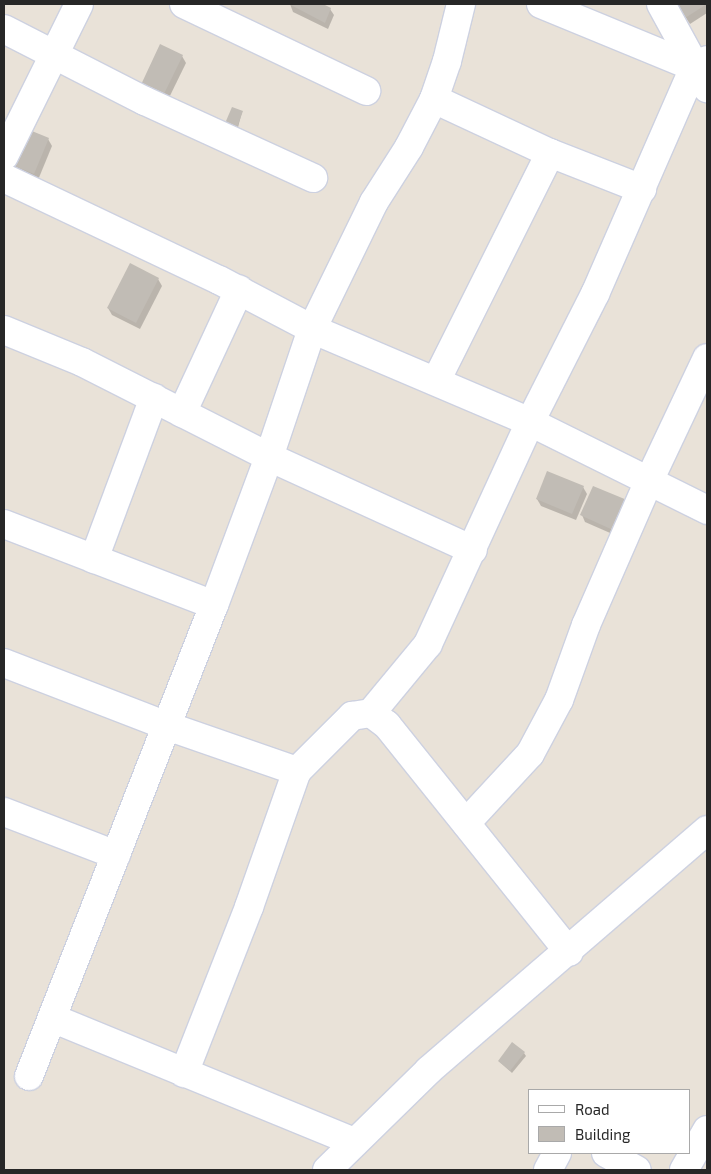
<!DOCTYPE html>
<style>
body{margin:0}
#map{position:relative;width:711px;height:1174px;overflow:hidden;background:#e9e2d8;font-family:"Exo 2",sans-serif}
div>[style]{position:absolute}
.shadow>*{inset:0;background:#0003}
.building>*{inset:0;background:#c1bcb5}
.roads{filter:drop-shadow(1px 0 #cdd1e0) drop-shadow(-1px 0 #cdd1e0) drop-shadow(0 1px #cdd1e0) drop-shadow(0 -1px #cdd1e0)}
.minor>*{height:28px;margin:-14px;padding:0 14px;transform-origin:14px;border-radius:14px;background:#fff}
span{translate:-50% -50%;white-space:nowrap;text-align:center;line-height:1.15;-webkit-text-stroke:4px #fff;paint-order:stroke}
.frame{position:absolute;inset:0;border:5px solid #272727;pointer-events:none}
.legend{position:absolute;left:528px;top:1089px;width:162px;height:65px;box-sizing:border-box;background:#fff;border:1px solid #a9a9a9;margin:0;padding:6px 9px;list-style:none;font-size:15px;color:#272727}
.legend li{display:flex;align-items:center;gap:10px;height:25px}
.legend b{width:25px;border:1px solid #a9a9a9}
</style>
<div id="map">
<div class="shadow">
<i style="clip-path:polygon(290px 4px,320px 4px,330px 9px,334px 15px,328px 29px,293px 12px)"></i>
<i style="clip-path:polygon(677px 4px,707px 4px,707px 13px,690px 24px)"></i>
<i style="clip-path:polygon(182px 56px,186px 63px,165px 106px,144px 96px)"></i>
<i style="clip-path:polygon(242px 112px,236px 135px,226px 131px)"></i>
<i style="clip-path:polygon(48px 139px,52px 146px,38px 180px,18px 171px,14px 165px)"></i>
<i style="clip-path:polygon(158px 279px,162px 286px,140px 329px,112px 315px,108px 308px)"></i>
<i style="clip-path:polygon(583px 487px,587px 494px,576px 520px,541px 506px,537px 499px)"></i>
<i style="clip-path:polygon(630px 508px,617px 536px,585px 522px,582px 515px)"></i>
<i style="clip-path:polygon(524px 1053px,526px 1056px,512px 1073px,499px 1061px)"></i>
</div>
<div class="building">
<i style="clip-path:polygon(289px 4px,323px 4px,331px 8px,325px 23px)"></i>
<i style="clip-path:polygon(676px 4px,707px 4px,685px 18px)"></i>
<i style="clip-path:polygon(160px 44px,183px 55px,161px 100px,139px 89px)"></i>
<i style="clip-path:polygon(232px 107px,243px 111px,235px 133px,223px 128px)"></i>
<i style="clip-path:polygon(27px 129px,49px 138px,34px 174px,12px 165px)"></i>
<i style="clip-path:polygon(130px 263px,159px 278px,136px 323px,107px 308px)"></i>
<i style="clip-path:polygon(547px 471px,584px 486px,572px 514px,536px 499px)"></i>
<i style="clip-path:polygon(593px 486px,627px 500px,613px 530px,580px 515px)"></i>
<i style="clip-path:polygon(512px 1042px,525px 1052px,510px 1071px,498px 1061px)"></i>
</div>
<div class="roads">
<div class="minor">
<i style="left:184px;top:4px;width:202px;rotate:25.5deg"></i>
<i style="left:541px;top:4px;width:165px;rotate:22.4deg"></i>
<i style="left:661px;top:4px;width:96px;rotate:61.3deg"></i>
<i style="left:4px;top:29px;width:158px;rotate:27.1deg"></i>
<i style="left:145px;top:101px;width:185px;rotate:24.6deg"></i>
<i style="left:434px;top:99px;width:128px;rotate:25deg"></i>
<i style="left:550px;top:153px;width:99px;rotate:21.4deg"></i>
<i style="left:4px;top:156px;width:169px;rotate:-63.7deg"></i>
<i style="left:4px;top:178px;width:238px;rotate:25.4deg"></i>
<i style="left:219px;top:280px;width:105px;rotate:27.8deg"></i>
<i style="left:312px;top:329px;width:237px;rotate:23.1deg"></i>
<i style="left:530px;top:422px;width:198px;rotate:26.4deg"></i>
<i style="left:4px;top:330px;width:84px;rotate:22.3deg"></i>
<i style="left:82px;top:362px;width:210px;rotate:26.9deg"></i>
<i style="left:269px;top:457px;width:135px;rotate:-71.4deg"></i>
<i style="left:312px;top:329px;width:141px;rotate:-64deg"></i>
<i style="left:374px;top:202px;width:65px;rotate:-57.5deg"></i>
<i style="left:409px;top:147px;width:54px;rotate:-62.5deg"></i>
<i style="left:434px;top:99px;width:40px;rotate:-71.1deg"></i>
<i style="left:447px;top:61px;width:59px;rotate:-76.2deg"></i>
<i style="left:436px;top:381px;width:255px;rotate:-63.4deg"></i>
<i style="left:182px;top:413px;width:136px;rotate:-65.1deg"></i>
<i style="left:4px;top:524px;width:225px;rotate:21.1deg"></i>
<i style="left:94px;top:559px;width:172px;rotate:-69.6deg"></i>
<i style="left:4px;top:663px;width:175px;rotate:21.1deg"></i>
<i style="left:167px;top:726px;width:138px;rotate:19.1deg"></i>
<i style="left:371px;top:713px;width:20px;rotate:37deg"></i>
<i style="left:387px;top:725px;width:291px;rotate:51.3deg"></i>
<i style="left:4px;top:812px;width:120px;rotate:21deg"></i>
<i style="left:466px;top:823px;width:94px;rotate:-47.2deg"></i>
<i style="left:530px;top:754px;width:61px;rotate:-61.8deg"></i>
<i style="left:559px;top:700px;width:80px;rotate:-70.2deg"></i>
<i style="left:586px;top:625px;width:155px;rotate:-66.4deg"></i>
<i style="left:648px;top:483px;width:138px;rotate:-64.7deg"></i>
<i style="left:52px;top:1018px;width:327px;rotate:22.3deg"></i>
<i style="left:184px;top:1073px;width:178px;rotate:-68.6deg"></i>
<i style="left:249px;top:907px;width:144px;rotate:-70.6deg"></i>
<i style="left:297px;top:771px;width:78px;rotate:-45deg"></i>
<i style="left:352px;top:716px;width:19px;rotate:-9deg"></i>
<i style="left:371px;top:713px;width:89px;rotate:-50.4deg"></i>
<i style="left:428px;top:644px;width:244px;rotate:-65.3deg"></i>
<i style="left:530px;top:422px;width:144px;rotate:-63.1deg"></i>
<i style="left:595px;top:294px;width:248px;rotate:-66.4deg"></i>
<i style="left:694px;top:67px;width:15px;rotate:-28deg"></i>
<i style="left:29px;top:1076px;width:506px;rotate:-68.56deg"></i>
<i style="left:214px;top:605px;width:158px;rotate:-69.6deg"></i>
<i style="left:269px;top:457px;width:224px;rotate:24.5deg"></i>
<i style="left:606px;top:1153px;width:35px;rotate:29deg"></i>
<i style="left:327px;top:1170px;width:143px;rotate:-44.4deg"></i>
<i style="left:429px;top:1070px;width:367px;rotate:-40.8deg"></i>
<i style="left:548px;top:1170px;width:19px;rotate:-62deg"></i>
<i style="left:684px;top:1170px;width:46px;rotate:-60.1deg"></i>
</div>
</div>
<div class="frame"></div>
<ul class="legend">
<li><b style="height:6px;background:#fff"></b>Road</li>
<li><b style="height:14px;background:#c1bcb5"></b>Building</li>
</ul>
</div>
